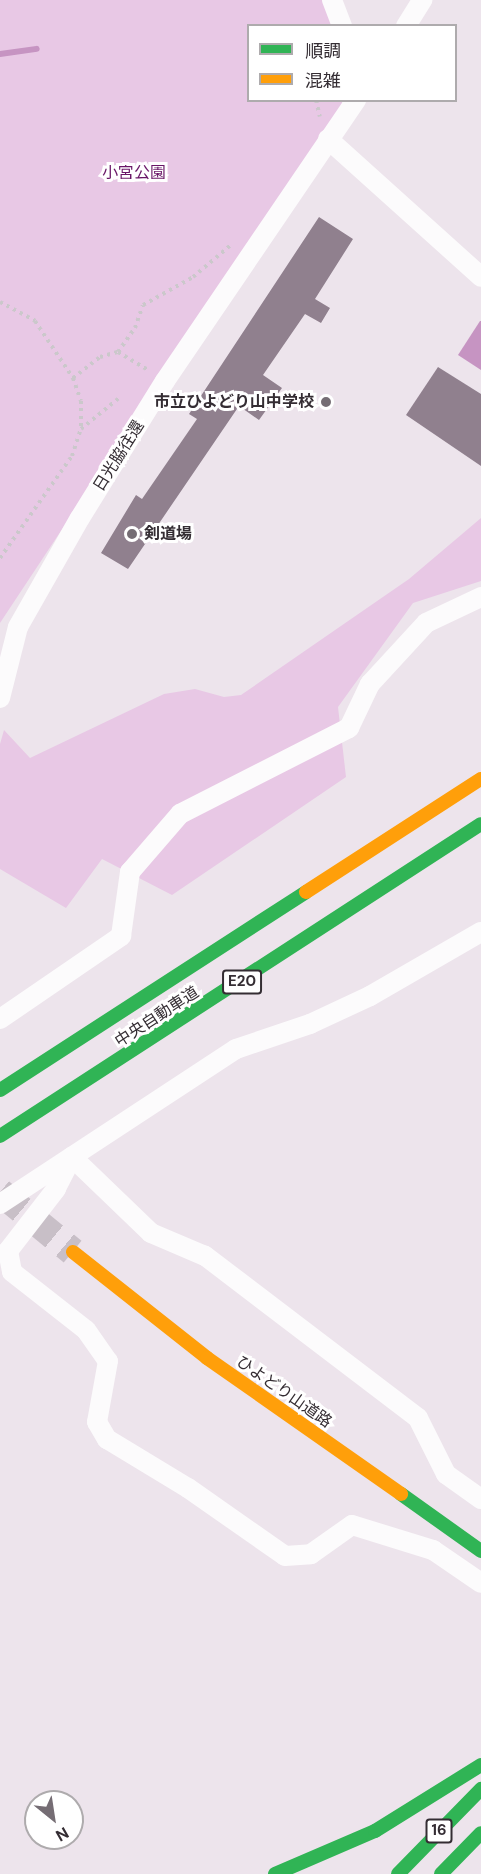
<!DOCTYPE html>
<meta charset="utf-8">
<style>
body{margin:0}
#map{position:relative;width:481px;height:1874px;overflow:hidden;background:#ede4ec;font-family:"DM Sans","Noto Sans JP",sans-serif}
div>[style]{position:absolute}
.green>*{inset:0;background:#e8c8e5}
.water>*{inset:0;background:#c694c2}
.stream>*{height:6px;margin:-3px;padding:0 3px;transform-origin:3px;border-radius:3px;background:#c694c2}
.building>*{inset:0;background:#90808e}
.secondary-tunnel>*{height:28px;margin-top:-14px;transform-origin:0;background:repeating-linear-gradient(90deg,#c8bfc7 0 28px,transparent 0 42px)}
.path>*{height:4px;margin-top:-2px;transform-origin:0;background:repeating-linear-gradient(90deg,#cbc8cb 0 3px,transparent 0 7.5px)}
.street>*{height:20px;margin:-10px;padding:0 10px;transform-origin:10px;border-radius:10px;background:#fcfbfc}
.fast>*{height:14px;margin:-7px;padding:0 7px;transform-origin:7px;border-radius:7px;background:#30b455}
.slow>*{height:14px;margin:-7px;padding:0 7px;transform-origin:7px;border-radius:7px;background:#ff9f0a}
.dots>*{width:16px;height:16px;translate:-50% -50%;box-sizing:border-box;border:3px solid #fff;border-radius:50%}
span{translate:-50% -50%;white-space:nowrap;text-align:center;line-height:1.15;-webkit-text-stroke:6px #fff;paint-order:stroke}
.shield-label span{padding:2px 4px;background:#fff;border:2px solid;border-radius:4px;-webkit-text-stroke-width:0}
.shield-label{font-size:15px;color:#342d33;font-weight:700}
.park-label{font-size:16px;color:#691667}
.poi-label{font-size:16px;color:#342d33;font-weight:700}
.right{translate:-100% -50%;text-align:right}
.left{translate:0 -50%;text-align:left}
.street-label{font-size:16px;color:#342d33}
.legend{position:absolute;left:247px;top:24px;width:210px;height:78px;box-sizing:border-box;background:#fff;border:2px solid #aeabad;margin:0;padding:8px 10px;list-style:none;font-size:18px;color:#342d33}
.legend li{display:flex;align-items:center;gap:12px;height:30px}
.legend b{width:30px;border:2px solid #aeabad}
.north{position:absolute;left:24px;top:1790px;width:60px;height:60px;box-sizing:border-box;background:#fff;border:2px solid #aeabad;border-radius:50%;rotate:150deg;font-size:16px;font-weight:700;line-height:24px;text-align:center;color:#342d33}
.north::after{content:'';display:block;margin:auto;width:21px;height:27px;background:#756d74;clip-path:polygon(50% 0,100% 100%,50% 72%,0 100%)}
</style>
<div id="map">
<div class="green">
<i style="clip-path:polygon(0 0,333px 0,341px 25px,249px 26px,249px 100px,342px 101px,342px 106px,0 623px)"></i>
<i style="clip-path:polygon(481px 518px,481px 581px,413px 603px,338px 707px,346px 777px,172px 895px,102px 859px,66px 908px,0 869px,0 744px,4px 730px,30px 758px,164px 694px,195px 689px,224px 697px,241px 695px,409px 579px)"></i>
</div>
<div class="water">
<i style="clip-path:polygon(480px 321px,481px 321px,481px 370px,458px 355px)"></i>
</div>
<div class="stream">
<i style="left:0;top:54px;width:37px;rotate:-8deg"></i>
</div>
<div class="building">
<i style="clip-path:polygon(319px 217px,353px 239px,315px 299px,330px 308px,321px 323px,305px 314px,263px 375px,282px 388px,259px 420px,239px 406px,128px 569px,101px 553px,136px 495px,142px 499px,197px 419px,189px 414px)"></i>
<i style="clip-path:polygon(438px 367px,481px 394px,481px 466px,406px 415px)"></i>
</div>
<div class="secondary-tunnel">
<i style="left:0;top:1192px;width:94px;rotate:39.4deg"></i>
</div>
<div class="path">
<i style="left:316px;top:100px;width:17px;rotate:77deg"></i>
<i style="left:0;top:302px;width:40px;rotate:28deg"></i>
<i style="left:35px;top:321px;width:69px;rotate:56.3deg"></i>
<i style="left:73px;top:378px;width:24px;rotate:71deg"></i>
<i style="left:81px;top:401px;width:27px;rotate:90deg"></i>
<i style="left:118px;top:352px;width:37px;rotate:31deg"></i>
<i style="left:73px;top:378px;width:34px;rotate:-38deg"></i>
<i style="left:100px;top:357px;width:19px;rotate:-16deg"></i>
<i style="left:118px;top:352px;width:29px;rotate:-55deg"></i>
<i style="left:135px;top:328px;width:24px;rotate:-71deg"></i>
<i style="left:143px;top:305px;width:57px;rotate:-29.2deg"></i>
<i style="left:193px;top:277px;width:51px;rotate:-40.2deg"></i>
<i style="left:0;top:558px;width:125px;rotate:-54.8deg"></i>
<i style="left:72px;top:456px;width:28px;rotate:-72deg"></i>
<i style="left:81px;top:429px;width:49px;rotate:-39.2deg"></i>
</div>
<div class="street">
<i style="left:332px;top:0;width:28px;rotate:69deg"></i>
<i style="left:406px;top:26px;width:31px;rotate:-58deg"></i>
<i style="left:328px;top:139px;width:206px;rotate:42deg"></i>
<i style="left:0;top:698px;width:73px;rotate:-75.8deg"></i>
<i style="left:18px;top:627px;width:125px;rotate:-60.4deg"></i>
<i style="left:80px;top:518px;width:161px;rotate:-58.2deg"></i>
<i style="left:165px;top:381px;width:340px;rotate:-55.8deg"></i>
<i style="left:0;top:1019px;width:147px;rotate:-34.4deg"></i>
<i style="left:121px;top:936px;width:65px;rotate:-82deg"></i>
<i style="left:130px;top:872px;width:77px;rotate:-49.2deg"></i>
<i style="left:180px;top:814px;width:190px;rotate:-27deg"></i>
<i style="left:349px;top:728px;width:49px;rotate:-64.5deg"></i>
<i style="left:370px;top:684px;width:83px;rotate:-47.4deg"></i>
<i style="left:426px;top:623px;width:61px;rotate:-25.3deg"></i>
<i style="left:0;top:1204px;width:282px;rotate:-33.3deg"></i>
<i style="left:236px;top:1049px;width:78px;rotate:-18.7deg"></i>
<i style="left:310px;top:1024px;width:66px;rotate:-25deg"></i>
<i style="left:370px;top:996px;width:128px;rotate:-30deg"></i>
<i style="left:481px;top:1499px;width:43px;rotate:-144.5deg"></i>
<i style="left:446px;top:1474px;width:63px;rotate:-116.6deg"></i>
<i style="left:418px;top:1418px;width:268px;rotate:-142.7deg"></i>
<i style="left:205px;top:1256px;width:59px;rotate:-156.9deg"></i>
<i style="left:151px;top:1233px;width:110px;rotate:-136.1deg"></i>
<i style="left:72px;top:1157px;width:36px;rotate:117deg"></i>
<i style="left:56px;top:1189px;width:78px;rotate:127.7deg"></i>
<i style="left:8px;top:1251px;width:21px;rotate:79deg"></i>
<i style="left:12px;top:1272px;width:94px;rotate:38.1deg"></i>
<i style="left:86px;top:1330px;width:38px;rotate:55deg"></i>
<i style="left:108px;top:1361px;width:62px;rotate:100.2deg"></i>
<i style="left:97px;top:1422px;width:20px;rotate:60deg"></i>
<i style="left:107px;top:1439px;width:95px;rotate:31.2deg"></i>
<i style="left:188px;top:1488px;width:118px;rotate:35deg"></i>
<i style="left:285px;top:1556px;width:26px;rotate:-4deg"></i>
<i style="left:311px;top:1554px;width:50px;rotate:-35.3deg"></i>
<i style="left:352px;top:1525px;width:85px;rotate:17.2deg"></i>
<i style="left:433px;top:1550px;width:58px;rotate:34.5deg"></i>
</div>
<div class="fast">
<i style="left:0;top:1090px;width:364px;rotate:-32.9deg"></i>
<i style="left:0;top:1136px;width:573px;rotate:-32.97deg"></i>
<i style="left:401px;top:1494px;width:98px;rotate:35.5deg"></i>
<i style="left:275px;top:1874px;width:109px;rotate:-23.3deg"></i>
<i style="left:375px;top:1831px;width:125px;rotate:-31.9deg"></i>
<i style="left:398px;top:1874px;width:119px;rotate:-45.7deg"></i>
<i style="left:441px;top:1874px;width:57px;rotate:-45.7deg"></i>
</div>
<div class="slow">
<i style="left:306px;top:892px;width:208px;rotate:-32.9deg"></i>
<i style="left:73px;top:1252px;width:171px;rotate:38.3deg"></i>
<i style="left:207px;top:1358px;width:237px;rotate:35deg"></i>
</div>
<div class="dots">
<i style="left:326px;top:402px;background:#756d74"></i>
<i style="left:132px;top:534px;background:#756d74"></i>
</div>
<div class="shield-label">
<span style="left:242px;top:982px">E20</span>
<span style="left:439px;top:1831px">16</span>
</div>
<div class="park-label">
<span style="left:134px;top:173px">小宮公園</span>
</div>
<div class="poi-label">
<span class="right" style="left:314px;top:402px">市立ひよどり山中学校</span>
<span class="left" style="left:144px;top:534px">剣道場</span>
</div>
<div class="street-label">
<span style="left:119px;top:456px;rotate:-58deg">日光脇往還</span>
<span style="left:157px;top:1017px;rotate:-33deg">中央自動車道</span>
<span style="left:284px;top:1392px;rotate:35deg">ひよどり山道路</span>
</div>
<ul class="legend">
<li><b style="height:8px;background:#30b455"></b>順調</li>
<li><b style="height:8px;background:#ff9f0a"></b>混雑</li>
</ul>
<div class="north">N</div>
</div>
